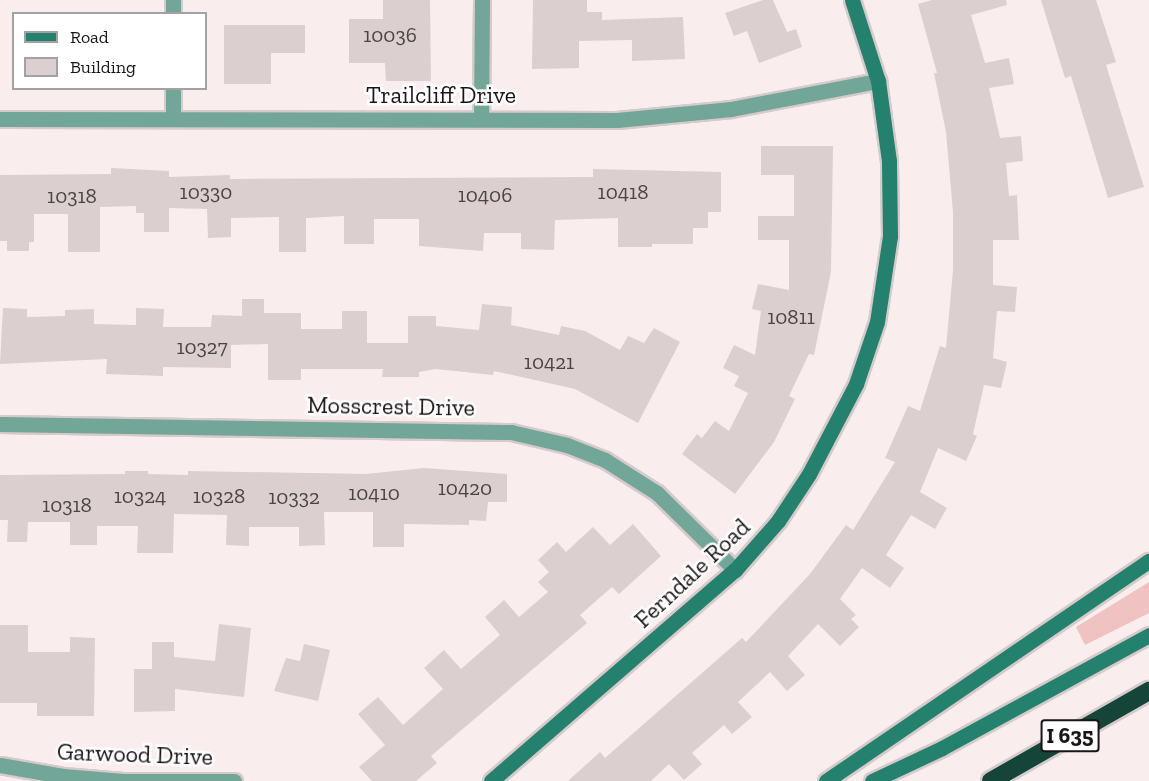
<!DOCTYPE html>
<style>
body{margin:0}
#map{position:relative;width:1149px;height:781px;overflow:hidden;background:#faeded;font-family:"Zilla Slab",serif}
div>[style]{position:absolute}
.green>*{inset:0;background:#f0c2c1}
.building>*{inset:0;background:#dbcfcf}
.roads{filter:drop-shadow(2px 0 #d6caca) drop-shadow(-2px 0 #d6caca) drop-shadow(0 2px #d6caca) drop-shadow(0 -2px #d6caca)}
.street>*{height:15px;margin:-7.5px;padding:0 7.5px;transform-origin:7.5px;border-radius:7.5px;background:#71a698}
.secondary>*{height:15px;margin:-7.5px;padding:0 7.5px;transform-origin:7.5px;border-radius:7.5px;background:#23816d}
.highway>*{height:18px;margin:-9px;padding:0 9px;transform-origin:9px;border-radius:9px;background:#154439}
span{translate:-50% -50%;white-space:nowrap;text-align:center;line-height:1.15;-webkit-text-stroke:5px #fff;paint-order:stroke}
.number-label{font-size:21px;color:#4a4444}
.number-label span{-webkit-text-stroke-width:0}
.shield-label span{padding:2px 4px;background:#fff;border:2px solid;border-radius:4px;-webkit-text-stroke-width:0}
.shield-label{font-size:22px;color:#191515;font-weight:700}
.street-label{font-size:24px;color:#191515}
.legend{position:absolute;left:12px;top:12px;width:195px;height:78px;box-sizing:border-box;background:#fff;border:2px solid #a3a1a1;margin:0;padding:8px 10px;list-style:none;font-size:18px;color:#191515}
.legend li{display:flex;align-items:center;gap:12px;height:30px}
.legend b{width:30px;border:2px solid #a3a1a1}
</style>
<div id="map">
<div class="green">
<i style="clip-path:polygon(1149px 582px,1149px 613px,1085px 645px,1076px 627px)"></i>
</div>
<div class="building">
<i style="clip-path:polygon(383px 0,430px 0,431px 81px,386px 81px,385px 63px,349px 63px,349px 19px,383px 19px)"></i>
<i style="clip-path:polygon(533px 0,587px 0,587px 12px,602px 12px,602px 20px,683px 17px,685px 59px,632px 61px,632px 40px,579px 41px,579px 68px,532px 69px)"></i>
<i style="clip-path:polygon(763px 0,773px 0,787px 32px,796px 29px,802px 47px,759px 63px,747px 31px,734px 36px,725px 13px)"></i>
<i style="clip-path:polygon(932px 0,1006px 0,1007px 5px,971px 15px,985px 63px,1009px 58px,1014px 84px,989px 88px,1000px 138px,1021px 136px,1023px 161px,1006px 163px,1009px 196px,1017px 195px,1019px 240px,993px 240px,993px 285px,1017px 287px,1015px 312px,997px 311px,993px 358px,1007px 362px,1001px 388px,984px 385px,973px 434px,977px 436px,966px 461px,938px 448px,920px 492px,947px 508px,935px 529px,911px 515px,886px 555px,904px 568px,890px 588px,862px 568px,840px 599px,856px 615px,851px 619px,859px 627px,840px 646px,818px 624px,788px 656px,805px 675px,787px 691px,770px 672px,738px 702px,752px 717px,732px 734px,724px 725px,692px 753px,702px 764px,684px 780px,669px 764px,651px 781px,568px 781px,600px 752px,605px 758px,742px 638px,746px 642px,810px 574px,846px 525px,853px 530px,895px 462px,885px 458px,908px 406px,920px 411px,940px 346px,946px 348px,953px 270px,953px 212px,946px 132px,934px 73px,937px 73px,918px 4px)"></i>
<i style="clip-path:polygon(1041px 0,1096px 0,1116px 62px,1106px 65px,1144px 187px,1108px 198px,1071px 76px,1065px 78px)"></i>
<i style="clip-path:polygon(224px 25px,305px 25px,305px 53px,271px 53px,271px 84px,224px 84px)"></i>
<i style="clip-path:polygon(761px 146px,833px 146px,831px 272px,814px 355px,809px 354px,789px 396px,795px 399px,774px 442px,735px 494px,682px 454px,697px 434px,702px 438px,715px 421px,729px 431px,748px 393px,734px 386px,739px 376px,723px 368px,734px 345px,755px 355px,761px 311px,752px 309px,758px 284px,789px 290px,789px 240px,758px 240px,758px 216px,794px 216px,794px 175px,761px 175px)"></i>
<i style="clip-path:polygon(111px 168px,169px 171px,169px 177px,230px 175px,230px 179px,593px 177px,593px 169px,721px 172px,721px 212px,708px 212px,708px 228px,693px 228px,693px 244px,652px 244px,652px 247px,618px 247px,618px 218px,555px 220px,554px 250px,521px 249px,521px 233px,484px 233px,483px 251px,419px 246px,419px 219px,374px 219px,374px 244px,344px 244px,344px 216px,306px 218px,306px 252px,279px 252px,279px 217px,231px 218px,231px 237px,208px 238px,207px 209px,169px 208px,169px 232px,144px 232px,144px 213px,136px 213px,136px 206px,100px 207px,100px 252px,68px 252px,68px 214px,34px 214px,34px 242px,29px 242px,29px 251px,7px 251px,7px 241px,0 241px,0 175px,111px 174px)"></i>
<i style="clip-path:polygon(242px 299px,264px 299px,264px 313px,301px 313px,301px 329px,342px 329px,342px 311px,367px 311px,367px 343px,408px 343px,408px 316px,436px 316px,436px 326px,479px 330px,482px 304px,512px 307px,511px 325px,559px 335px,561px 326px,585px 331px,620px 350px,628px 336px,644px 343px,654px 328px,680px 342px,638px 423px,575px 389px,494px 371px,493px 375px,436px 369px,419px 372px,419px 377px,382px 377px,383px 369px,301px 369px,301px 380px,268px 380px,268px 344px,231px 345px,231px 368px,163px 367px,163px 376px,106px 374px,107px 359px,0 364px,3px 308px,27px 309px,27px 317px,65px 316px,65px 310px,94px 309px,94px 324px,136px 325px,136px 308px,164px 309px,163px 327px,211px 327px,212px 315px,242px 316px)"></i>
<i style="clip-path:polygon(424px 468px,507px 474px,507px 502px,488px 502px,486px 521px,469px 520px,469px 525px,404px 524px,404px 547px,373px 547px,373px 512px,324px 512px,325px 545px,299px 546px,299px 527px,249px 527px,249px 546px,226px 545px,227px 515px,174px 514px,173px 553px,137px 553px,138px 526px,97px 526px,97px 545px,70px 545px,70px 522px,28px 522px,27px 542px,7px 542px,8px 520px,0 520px,0 475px,125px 474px,125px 471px,148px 471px,148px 474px,188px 475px,188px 471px,366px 474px)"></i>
<i style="clip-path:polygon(633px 524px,661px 556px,619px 594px,612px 587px,580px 615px,587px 623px,431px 756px,437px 763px,416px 781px,372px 781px,359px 767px,385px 745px,358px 714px,378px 697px,403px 725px,443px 689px,424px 668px,444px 650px,461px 669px,500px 635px,485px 617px,504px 600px,519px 617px,548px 592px,538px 582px,549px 572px,538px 560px,557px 542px,566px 552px,593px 527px,610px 545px)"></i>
<i style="clip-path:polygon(219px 624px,251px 628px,244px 697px,175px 689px,175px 711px,134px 712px,134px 669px,152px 669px,152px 642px,174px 642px,174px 657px,215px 661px)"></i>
<i style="clip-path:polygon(0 625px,28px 625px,28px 652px,70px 652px,70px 637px,95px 638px,94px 716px,37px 716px,37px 703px,0 703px)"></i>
<i style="clip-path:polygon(304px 644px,330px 650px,318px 701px,274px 691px,286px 658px,300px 661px)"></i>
</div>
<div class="roads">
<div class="street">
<i style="left:173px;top:0;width:14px;rotate:90deg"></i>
<i style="left:173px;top:88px;width:30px;rotate:90deg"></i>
<i style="left:481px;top:117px;width:117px;rotate:-89.5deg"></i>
<i style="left:0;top:119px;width:617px;rotate:0.09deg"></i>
<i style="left:617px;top:120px;width:115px;rotate:-5.5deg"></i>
<i style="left:731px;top:109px;width:150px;rotate:-10.8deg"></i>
<i style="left:0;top:424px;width:511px;rotate:0.9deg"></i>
<i style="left:511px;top:432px;width:57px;rotate:13.1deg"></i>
<i style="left:567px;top:445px;width:41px;rotate:21.5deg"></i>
<i style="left:605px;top:460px;width:62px;rotate:32.4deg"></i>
<i style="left:657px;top:493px;width:110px;rotate:44.6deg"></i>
<i style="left:0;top:765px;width:64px;rotate:9.9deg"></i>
<i style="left:63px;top:776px;width:60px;rotate:4.8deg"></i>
<i style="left:123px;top:781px;width:111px"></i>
</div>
<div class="secondary">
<i style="left:491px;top:781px;width:323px;rotate:-40.9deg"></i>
<i style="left:735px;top:570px;width:65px;rotate:-48.7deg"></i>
<i style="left:778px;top:521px;width:56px;rotate:-56.6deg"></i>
<i style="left:809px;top:474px;width:102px;rotate:-62.4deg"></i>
<i style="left:856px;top:384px;width:65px;rotate:-71.3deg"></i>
<i style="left:877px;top:322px;width:87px;rotate:-81.4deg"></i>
<i style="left:890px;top:236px;width:75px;rotate:-90.8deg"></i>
<i style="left:889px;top:161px;width:81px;rotate:-97.8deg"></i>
<i style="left:878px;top:81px;width:85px;rotate:-107.8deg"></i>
<i style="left:826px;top:781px;width:391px;rotate:-34.3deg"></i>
<i style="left:872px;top:781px;width:77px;rotate:-25.2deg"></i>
<i style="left:942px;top:748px;width:236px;rotate:-28.6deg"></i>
</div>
<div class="highway">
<i style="left:991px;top:781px;width:182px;rotate:-29.7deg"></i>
</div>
</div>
<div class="number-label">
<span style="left:390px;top:35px">10036</span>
<span style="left:206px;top:192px">10330</span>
<span style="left:623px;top:192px">10418</span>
<span style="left:485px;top:195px">10406</span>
<span style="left:72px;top:196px">10318</span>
<span style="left:791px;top:317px">10811</span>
<span style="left:202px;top:347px">10327</span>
<span style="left:549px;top:362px">10421</span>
<span style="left:465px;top:488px">10420</span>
<span style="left:374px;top:493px">10410</span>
<span style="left:140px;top:496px">10324</span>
<span style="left:219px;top:496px">10328</span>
<span style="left:294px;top:497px">10332</span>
<span style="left:67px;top:505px">10318</span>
</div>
<div class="shield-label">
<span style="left:1070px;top:736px">I 635</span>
</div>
<div class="street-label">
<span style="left:441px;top:95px">Trailcliff Drive</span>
<span style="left:391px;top:406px;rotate:1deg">Mosscrest Drive</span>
<span style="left:692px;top:573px;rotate:-43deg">Ferndale Road</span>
<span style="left:135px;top:754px;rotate:2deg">Garwood Drive</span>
</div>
<ul class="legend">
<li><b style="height:8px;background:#23816d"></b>Road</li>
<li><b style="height:16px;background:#dbcfcf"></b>Building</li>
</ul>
</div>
